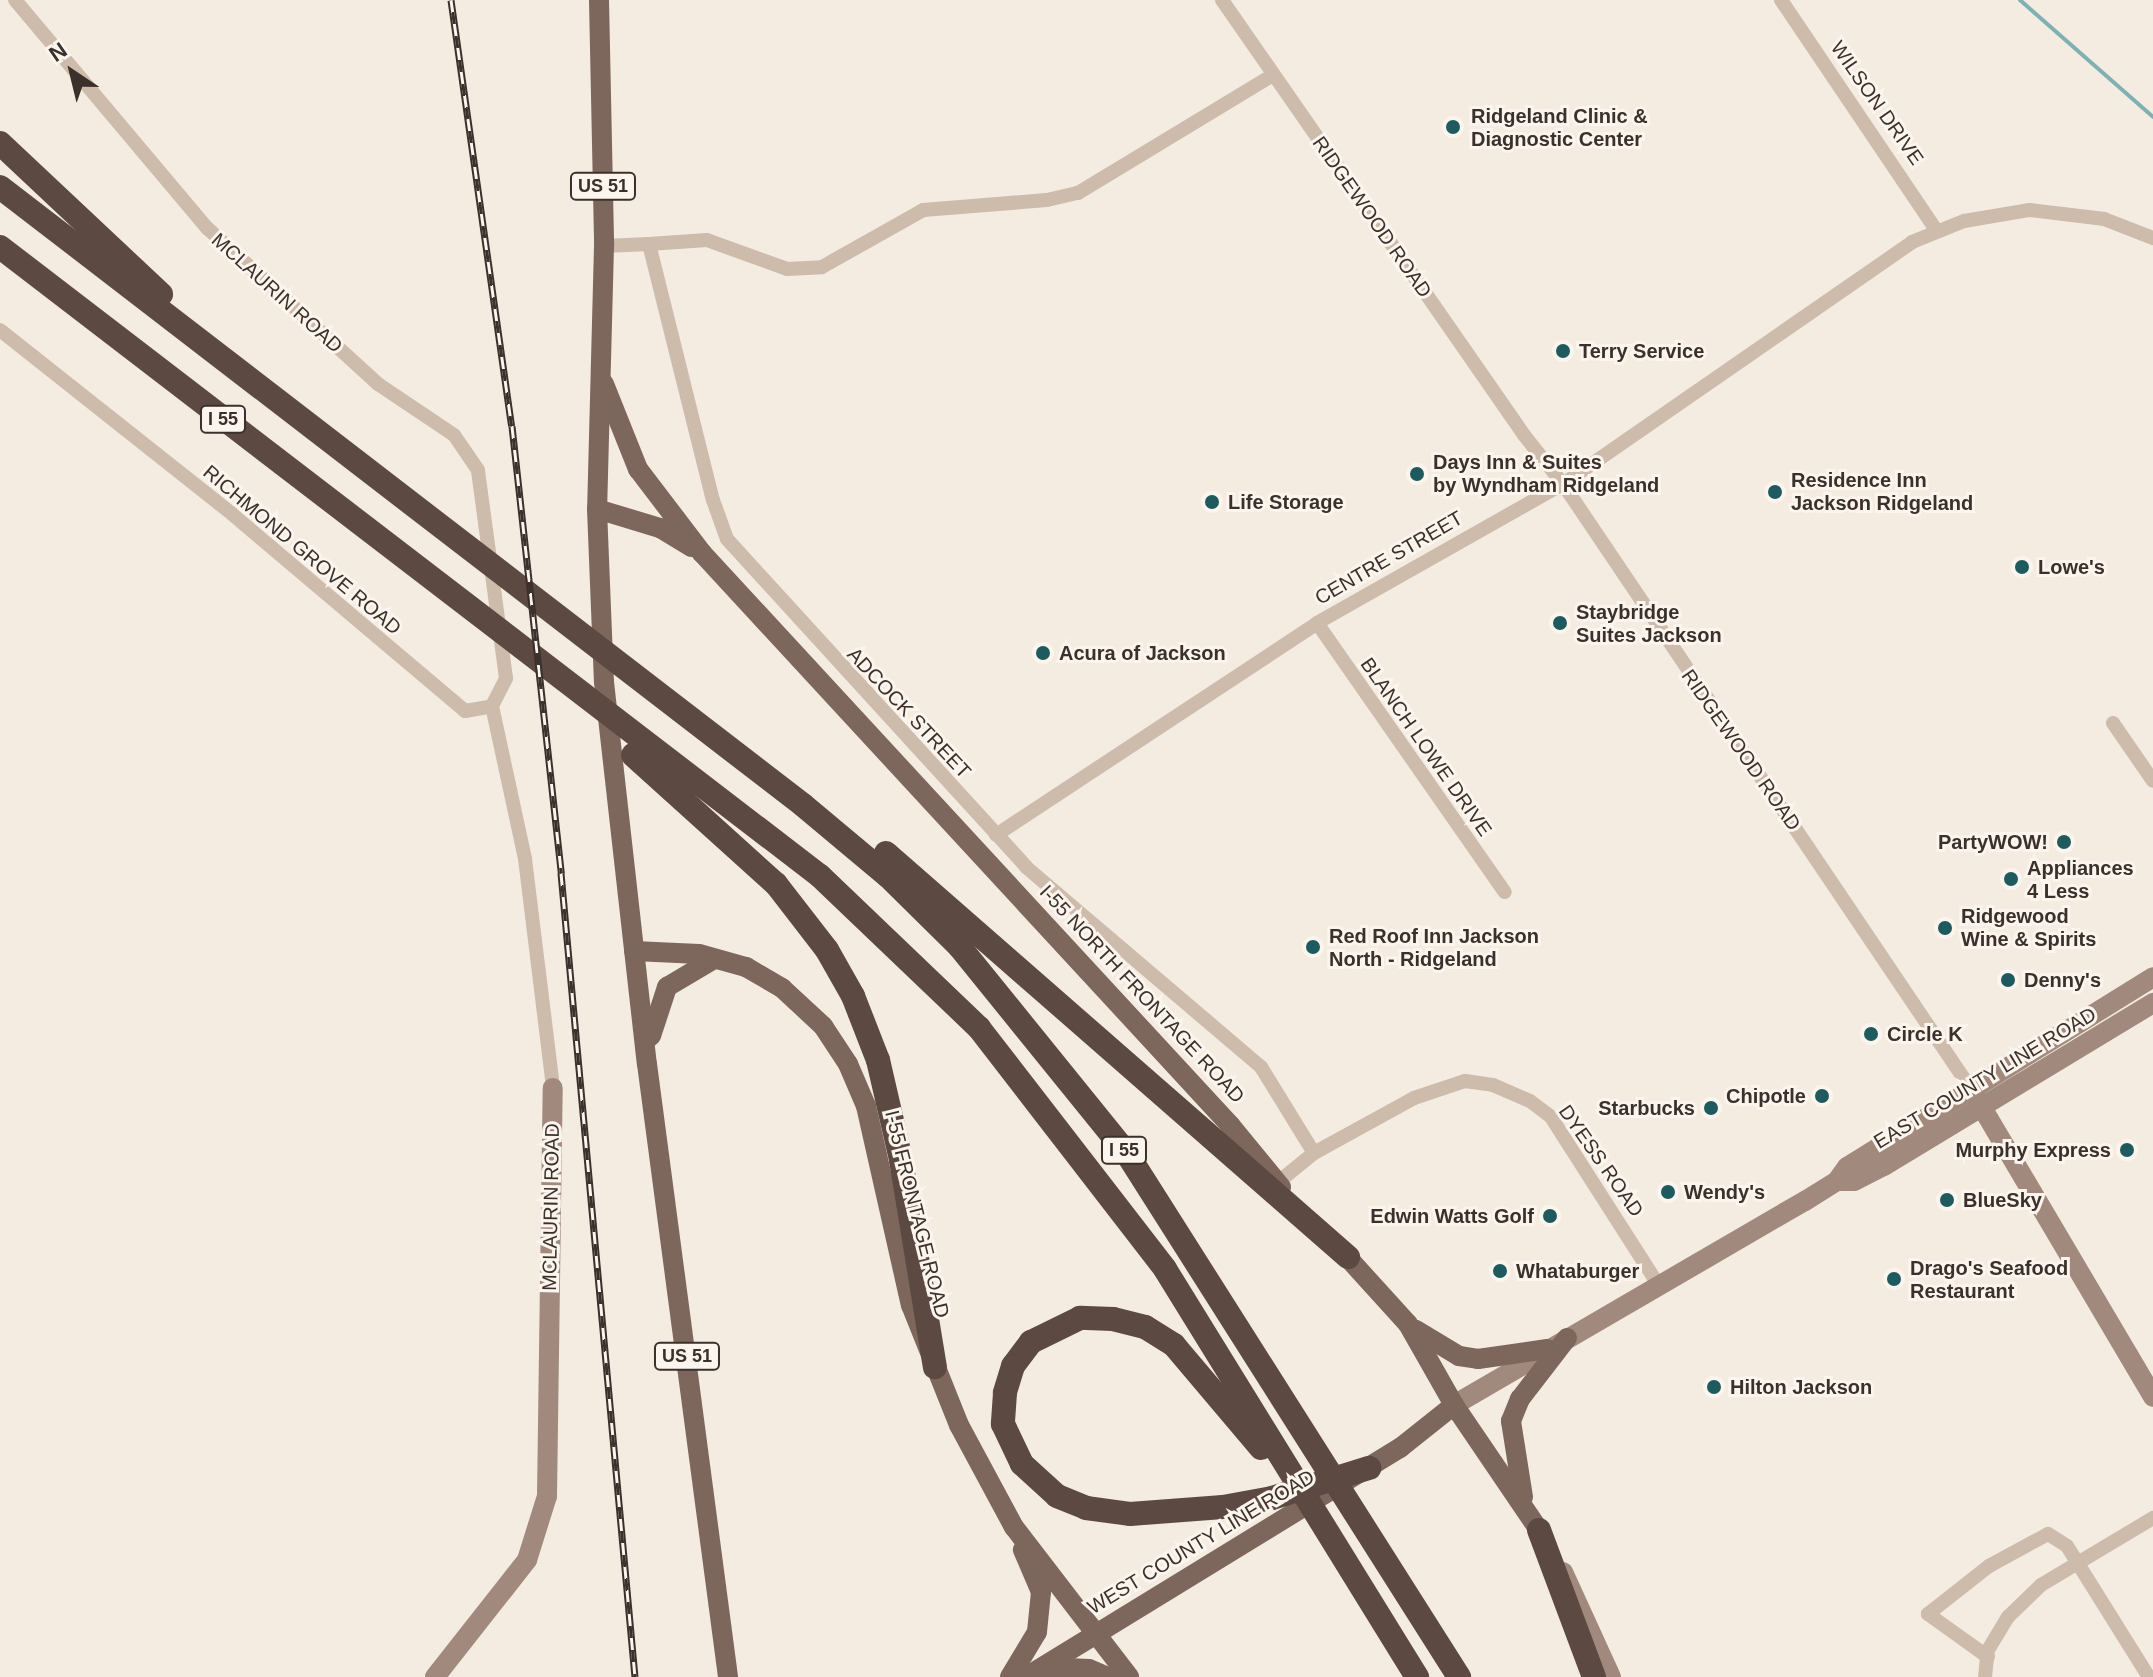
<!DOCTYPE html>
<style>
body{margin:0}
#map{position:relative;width:2153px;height:1677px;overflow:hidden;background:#f4ebe1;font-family:Arial,sans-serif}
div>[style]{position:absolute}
.stream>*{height:4px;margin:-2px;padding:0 2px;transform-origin:2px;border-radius:2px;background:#7fb0b2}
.street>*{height:14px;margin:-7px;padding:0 7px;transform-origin:7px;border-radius:7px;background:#cdbbac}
.secondary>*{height:20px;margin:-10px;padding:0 10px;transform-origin:10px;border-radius:10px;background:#a18a7d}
.primary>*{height:20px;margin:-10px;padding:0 10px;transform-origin:10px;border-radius:10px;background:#7d675c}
.highway>*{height:24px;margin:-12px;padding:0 12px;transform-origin:12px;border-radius:12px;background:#5c4a42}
.rail>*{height:7px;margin-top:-3.5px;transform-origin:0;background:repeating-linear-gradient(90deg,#fbf5ee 0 12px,#3b302b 0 24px);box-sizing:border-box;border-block:2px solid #3b302b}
.dots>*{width:22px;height:22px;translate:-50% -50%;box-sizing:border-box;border:4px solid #fbf5ee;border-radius:50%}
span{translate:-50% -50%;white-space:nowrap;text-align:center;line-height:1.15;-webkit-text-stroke:6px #fbf5ee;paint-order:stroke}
.shield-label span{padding:2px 6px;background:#fbf5ee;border:2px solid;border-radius:6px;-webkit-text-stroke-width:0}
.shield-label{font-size:18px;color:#3b302b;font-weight:700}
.street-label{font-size:20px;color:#3b302b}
.poi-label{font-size:20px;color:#3b302b;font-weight:700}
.left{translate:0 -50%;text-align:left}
.right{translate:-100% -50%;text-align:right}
.north{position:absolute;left:32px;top:32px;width:80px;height:80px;-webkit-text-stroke:6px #fbf5ee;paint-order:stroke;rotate:325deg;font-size:22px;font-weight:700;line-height:32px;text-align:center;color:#3b302b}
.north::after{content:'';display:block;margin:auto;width:28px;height:36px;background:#3b302b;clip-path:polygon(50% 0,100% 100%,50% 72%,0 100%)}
</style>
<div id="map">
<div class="stream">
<i style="left:2020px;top:0;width:177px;rotate:41.3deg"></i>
</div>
<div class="street">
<i style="left:1222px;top:0;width:530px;rotate:55.23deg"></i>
<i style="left:1524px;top:435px;width:63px;rotate:51.5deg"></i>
<i style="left:1563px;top:484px;width:733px;rotate:56.01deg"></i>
<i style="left:1781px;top:0;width:279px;rotate:56deg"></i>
<i style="left:649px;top:244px;width:58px;rotate:-3.9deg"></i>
<i style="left:707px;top:240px;width:85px;rotate:19.9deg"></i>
<i style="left:787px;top:269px;width:35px;rotate:-3deg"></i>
<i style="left:822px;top:267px;width:116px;rotate:-29.4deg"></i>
<i style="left:923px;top:210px;width:124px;rotate:-4.6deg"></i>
<i style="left:1047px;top:200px;width:32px;rotate:-13deg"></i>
<i style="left:1078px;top:193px;width:228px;rotate:-31.2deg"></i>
<i style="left:604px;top:246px;width:45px;rotate:-2.5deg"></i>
<i style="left:649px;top:244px;width:264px;rotate:76deg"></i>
<i style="left:713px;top:500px;width:41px;rotate:70.3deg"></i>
<i style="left:727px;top:539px;width:444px;rotate:47.6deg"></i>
<i style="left:1026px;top:867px;width:309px;rotate:40.4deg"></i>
<i style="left:1261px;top:1067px;width:101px;rotate:58.4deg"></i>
<i style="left:0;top:330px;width:296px;rotate:38.4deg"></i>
<i style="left:232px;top:514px;width:305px;rotate:40.2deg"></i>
<i style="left:465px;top:711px;width:27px;rotate:-10deg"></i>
<i style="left:492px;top:706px;width:31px;rotate:-63deg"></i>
<i style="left:506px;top:678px;width:210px;rotate:-97.7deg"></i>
<i style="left:478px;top:470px;width:42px;rotate:-124.4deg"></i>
<i style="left:454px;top:435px;width:92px;rotate:-146.1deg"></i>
<i style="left:378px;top:384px;width:231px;rotate:-137.6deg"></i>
<i style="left:207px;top:228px;width:298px;rotate:-130.1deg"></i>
<i style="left:1317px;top:623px;width:328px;rotate:55.1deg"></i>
<i style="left:492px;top:706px;width:157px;rotate:77.8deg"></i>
<i style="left:525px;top:859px;width:231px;rotate:83deg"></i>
<i style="left:2113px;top:723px;width:70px;rotate:55.4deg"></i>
<i style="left:996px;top:835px;width:385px;rotate:-33.4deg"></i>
<i style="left:1317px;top:623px;width:283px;rotate:-29.5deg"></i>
<i style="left:1563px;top:484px;width:425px;rotate:-34.7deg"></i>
<i style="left:1912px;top:242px;width:56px;rotate:-22deg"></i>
<i style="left:1964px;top:221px;width:67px;rotate:-9.5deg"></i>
<i style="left:2030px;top:210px;width:75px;rotate:6.9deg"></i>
<i style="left:2104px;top:219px;width:53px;rotate:21.2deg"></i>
<i style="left:1277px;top:1183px;width:48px;rotate:-39deg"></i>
<i style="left:1314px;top:1153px;width:114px;rotate:-28.8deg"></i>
<i style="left:1414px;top:1098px;width:54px;rotate:-18.4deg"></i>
<i style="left:1465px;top:1081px;width:28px;rotate:8deg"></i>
<i style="left:1493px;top:1085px;width:40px;rotate:23.4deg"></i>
<i style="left:1530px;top:1101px;width:26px;rotate:37deg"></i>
<i style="left:1551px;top:1117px;width:201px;rotate:57.4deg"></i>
<i style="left:1988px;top:1657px;width:74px;rotate:-144.4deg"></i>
<i style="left:1928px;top:1614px;width:78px;rotate:-38.2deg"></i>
<i style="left:1989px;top:1566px;width:67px;rotate:-28.5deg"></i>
<i style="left:2048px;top:1534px;width:22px;rotate:32deg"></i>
<i style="left:2067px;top:1546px;width:155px;rotate:58deg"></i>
<i style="left:1985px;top:1677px;width:27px;rotate:-84deg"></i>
<i style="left:1988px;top:1650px;width:39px;rotate:-59deg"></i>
<i style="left:2008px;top:1617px;width:46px;rotate:-44.1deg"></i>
<i style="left:2041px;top:1585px;width:131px;rotate:-30.9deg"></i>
</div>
<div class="secondary">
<i style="left:1977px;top:1099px;width:346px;rotate:59.4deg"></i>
<i style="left:1837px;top:1181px;width:17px"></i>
<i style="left:1854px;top:1181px;width:34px;rotate:-27deg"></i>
<i style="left:1884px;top:1166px;width:315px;rotate:-31.2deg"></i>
<i style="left:1454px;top:1405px;width:406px;rotate:-30.2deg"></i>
<i style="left:1805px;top:1201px;width:38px;rotate:-32deg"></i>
<i style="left:1837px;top:1181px;width:17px;rotate:-54deg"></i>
<i style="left:1847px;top:1167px;width:360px;rotate:-31.8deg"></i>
<i style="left:1563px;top:1572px;width:115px;rotate:65.4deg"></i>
<i style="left:435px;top:1677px;width:149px;rotate:-51.8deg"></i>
<i style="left:527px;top:1560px;width:67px;rotate:-72.6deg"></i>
<i style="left:547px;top:1496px;width:408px;rotate:-89.2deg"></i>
</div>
<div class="primary">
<i style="left:599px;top:0;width:246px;rotate:88.8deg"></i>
<i style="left:604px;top:246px;width:263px;rotate:91.5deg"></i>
<i style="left:597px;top:509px;width:173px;rotate:87.7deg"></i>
<i style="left:604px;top:682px;width:384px;rotate:83.6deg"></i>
<i style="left:647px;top:1064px;width:618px;rotate:82.47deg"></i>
<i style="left:604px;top:384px;width:92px;rotate:68.2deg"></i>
<i style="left:638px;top:469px;width:106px;rotate:52.7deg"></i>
<i style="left:702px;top:553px;width:780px;rotate:47.29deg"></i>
<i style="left:1231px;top:1126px;width:79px;rotate:50.7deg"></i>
<i style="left:597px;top:509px;width:66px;rotate:16.8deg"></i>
<i style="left:660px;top:528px;width:37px;rotate:31deg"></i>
<i style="left:634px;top:951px;width:65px;rotate:2.6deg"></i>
<i style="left:699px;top:954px;width:49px;rotate:15.5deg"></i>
<i style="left:746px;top:967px;width:42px;rotate:30.3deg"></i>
<i style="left:782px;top:988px;width:56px;rotate:42.8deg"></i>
<i style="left:823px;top:1026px;width:45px;rotate:56.7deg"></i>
<i style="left:848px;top:1064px;width:46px;rotate:66.8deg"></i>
<i style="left:866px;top:1106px;width:204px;rotate:77.3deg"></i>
<i style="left:911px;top:1305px;width:129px;rotate:68.2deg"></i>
<i style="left:959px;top:1425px;width:116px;rotate:61.7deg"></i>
<i style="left:1014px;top:1527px;width:189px;rotate:52.5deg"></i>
<i style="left:651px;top:1036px;width:52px;rotate:-71.9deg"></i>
<i style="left:667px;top:987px;width:55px;rotate:-30.8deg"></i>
<i style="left:1339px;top:1248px;width:103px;rotate:47.8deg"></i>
<i style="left:1408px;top:1324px;width:93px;rotate:60.4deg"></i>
<i style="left:1454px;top:1405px;width:151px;rotate:55.8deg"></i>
<i style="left:1416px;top:1330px;width:50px;rotate:31.2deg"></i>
<i style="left:1459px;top:1356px;width:19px;rotate:9deg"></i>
<i style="left:1478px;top:1359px;width:70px;rotate:-8.2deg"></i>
<i style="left:1523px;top:1497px;width:77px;rotate:-99deg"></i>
<i style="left:1511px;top:1421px;width:24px;rotate:-68deg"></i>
<i style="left:1520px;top:1399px;width:77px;rotate:-52.4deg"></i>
<i style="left:1043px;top:1667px;width:46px;rotate:2.5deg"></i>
<i style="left:1089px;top:1669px;width:21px;rotate:23deg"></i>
<i style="left:1010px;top:1677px;width:52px;rotate:-59deg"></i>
<i style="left:1037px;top:1632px;width:40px;rotate:-84.3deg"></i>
<i style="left:1041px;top:1592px;width:46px;rotate:-113.2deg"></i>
<i style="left:1026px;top:1677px;width:439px;rotate:-31.5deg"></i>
<i style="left:1400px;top:1448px;width:69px;rotate:-38.5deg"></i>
</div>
<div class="highway">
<i style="left:0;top:143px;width:221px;rotate:43.2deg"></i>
<i style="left:0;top:187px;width:1013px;rotate:37.58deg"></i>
<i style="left:803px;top:805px;width:111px;rotate:39.9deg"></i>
<i style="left:888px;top:876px;width:100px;rotate:44.6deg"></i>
<i style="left:959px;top:946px;width:265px;rotate:51deg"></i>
<i style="left:1126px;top:1152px;width:622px;rotate:57.61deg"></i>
<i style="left:0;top:247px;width:1033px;rotate:37.49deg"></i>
<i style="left:820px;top:876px;width:220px;rotate:43.7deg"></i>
<i style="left:979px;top:1028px;width:304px;rotate:52.3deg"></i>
<i style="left:1165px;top:1269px;width:480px;rotate:58.3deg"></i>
<i style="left:633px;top:755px;width:193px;rotate:42.1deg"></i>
<i style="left:776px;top:884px;width:83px;rotate:52.3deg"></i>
<i style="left:827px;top:950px;width:53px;rotate:60.5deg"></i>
<i style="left:853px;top:996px;width:69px;rotate:68.7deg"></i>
<i style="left:878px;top:1060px;width:103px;rotate:77deg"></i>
<i style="left:901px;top:1160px;width:210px;rotate:80.7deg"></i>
<i style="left:886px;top:853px;width:614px;rotate:41.17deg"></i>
<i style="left:1261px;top:1448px;width:135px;rotate:-130.2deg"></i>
<i style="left:1174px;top:1345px;width:34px;rotate:-148deg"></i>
<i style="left:1145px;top:1327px;width:33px;rotate:-166deg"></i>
<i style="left:1113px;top:1319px;width:33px;rotate:-178deg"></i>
<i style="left:1080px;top:1318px;width:55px;rotate:153.9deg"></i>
<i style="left:1031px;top:1342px;width:30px;rotate:127deg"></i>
<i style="left:1013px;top:1366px;width:28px;rotate:107deg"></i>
<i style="left:1005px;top:1393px;width:31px;rotate:94deg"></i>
<i style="left:1003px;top:1424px;width:44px;rotate:64.6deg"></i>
<i style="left:1022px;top:1464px;width:47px;rotate:42.4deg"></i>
<i style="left:1057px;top:1496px;width:31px;rotate:22deg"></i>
<i style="left:1086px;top:1508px;width:44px;rotate:7.8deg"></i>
<i style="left:1130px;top:1514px;width:93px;rotate:-4.3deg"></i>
<i style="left:1223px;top:1507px;width:50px;rotate:-10.4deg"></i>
<i style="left:1272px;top:1498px;width:102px;rotate:-17.2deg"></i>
<i style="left:1539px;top:1530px;width:157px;rotate:69.5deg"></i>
</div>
<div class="rail">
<i style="left:451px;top:0;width:430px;rotate:81.9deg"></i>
<i style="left:512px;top:426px;width:450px;rotate:83.7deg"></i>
<i style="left:561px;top:873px;width:807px;rotate:84.74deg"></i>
</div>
<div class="dots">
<i style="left:1453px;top:127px;background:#1f5a5e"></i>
<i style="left:1563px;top:351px;background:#1f5a5e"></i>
<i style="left:1417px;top:474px;background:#1f5a5e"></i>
<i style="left:1775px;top:492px;background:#1f5a5e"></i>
<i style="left:1212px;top:502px;background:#1f5a5e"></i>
<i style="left:2022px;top:567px;background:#1f5a5e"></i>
<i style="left:1560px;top:623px;background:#1f5a5e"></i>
<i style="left:1043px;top:653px;background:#1f5a5e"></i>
<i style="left:2064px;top:842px;background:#1f5a5e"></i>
<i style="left:2011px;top:879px;background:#1f5a5e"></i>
<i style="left:1945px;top:928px;background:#1f5a5e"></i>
<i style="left:1313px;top:947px;background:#1f5a5e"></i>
<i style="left:2008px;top:980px;background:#1f5a5e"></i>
<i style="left:1871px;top:1034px;background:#1f5a5e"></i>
<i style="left:1822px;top:1096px;background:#1f5a5e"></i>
<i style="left:1711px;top:1108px;background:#1f5a5e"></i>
<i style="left:2127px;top:1150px;background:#1f5a5e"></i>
<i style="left:1668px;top:1192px;background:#1f5a5e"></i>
<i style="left:1947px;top:1200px;background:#1f5a5e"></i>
<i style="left:1550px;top:1216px;background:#1f5a5e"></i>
<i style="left:1500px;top:1271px;background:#1f5a5e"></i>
<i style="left:1894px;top:1279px;background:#1f5a5e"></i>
<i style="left:1714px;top:1387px;background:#1f5a5e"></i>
</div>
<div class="shield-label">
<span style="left:603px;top:186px">US 51</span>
<span style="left:223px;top:419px">I 55</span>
<span style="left:1124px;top:1150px">I 55</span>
<span style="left:687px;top:1356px">US 51</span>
</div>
<div class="street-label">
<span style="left:1877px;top:103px;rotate:55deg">WILSON DRIVE</span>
<span style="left:1372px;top:217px;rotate:55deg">RIDGEWOOD ROAD</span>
<span style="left:277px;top:293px;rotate:42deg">MCLAURIN ROAD</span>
<span style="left:302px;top:550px;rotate:40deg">RICHMOND GROVE ROAD</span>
<span style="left:1389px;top:558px;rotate:-30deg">CENTRE STREET</span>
<span style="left:909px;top:713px;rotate:47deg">ADCOCK STREET</span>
<span style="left:1426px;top:747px;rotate:55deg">BLANCH LOWE DRIVE</span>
<span style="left:1741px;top:750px;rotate:55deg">RIDGEWOOD ROAD</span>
<span style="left:1142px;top:994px;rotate:47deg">I-55 NORTH FRONTAGE ROAD</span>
<span style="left:1985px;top:1078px;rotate:-31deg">EAST COUNTY LINE ROAD</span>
<span style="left:1601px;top:1161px;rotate:55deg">DYESS ROAD</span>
<span style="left:551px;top:1207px;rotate:-89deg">MCLAURIN ROAD</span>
<span style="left:917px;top:1214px;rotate:76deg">I-55 FRONTAGE ROAD</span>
<span style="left:1201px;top:1542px;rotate:-31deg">WEST COUNTY LINE ROAD</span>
</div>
<div class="poi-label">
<span class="left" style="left:1471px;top:128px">Ridgeland Clinic &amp;<br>Diagnostic Center</span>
<span class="left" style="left:1579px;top:351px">Terry Service</span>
<span class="left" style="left:1433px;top:474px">Days Inn &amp; Suites<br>by Wyndham Ridgeland</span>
<span class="left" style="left:1791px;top:492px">Residence Inn<br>Jackson Ridgeland</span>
<span class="left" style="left:1228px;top:502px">Life Storage</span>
<span class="left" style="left:2038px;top:567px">Lowe's</span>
<span class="left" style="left:1576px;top:624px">Staybridge<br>Suites Jackson</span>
<span class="left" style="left:1059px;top:653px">Acura of Jackson</span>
<span class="right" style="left:2048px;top:842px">PartyWOW!</span>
<span class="left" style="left:2027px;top:880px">Appliances<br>4 Less</span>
<span class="left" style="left:1961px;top:928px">Ridgewood<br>Wine &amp; Spirits</span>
<span class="left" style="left:1329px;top:948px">Red Roof Inn Jackson<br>North - Ridgeland</span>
<span class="left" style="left:2024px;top:980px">Denny's</span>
<span class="left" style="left:1887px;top:1034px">Circle K</span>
<span class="right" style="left:1806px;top:1096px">Chipotle</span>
<span class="right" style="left:1695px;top:1108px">Starbucks</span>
<span class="right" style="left:2111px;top:1150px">Murphy Express</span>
<span class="left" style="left:1684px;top:1192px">Wendy's</span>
<span class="left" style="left:1963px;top:1200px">BlueSky</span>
<span class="right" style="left:1534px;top:1216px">Edwin Watts Golf</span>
<span class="left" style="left:1910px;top:1280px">Drago's Seafood<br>Restaurant</span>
<span class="left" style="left:1516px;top:1271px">Whataburger</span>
<span class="left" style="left:1730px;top:1387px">Hilton Jackson</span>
</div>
<div class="north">N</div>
</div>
